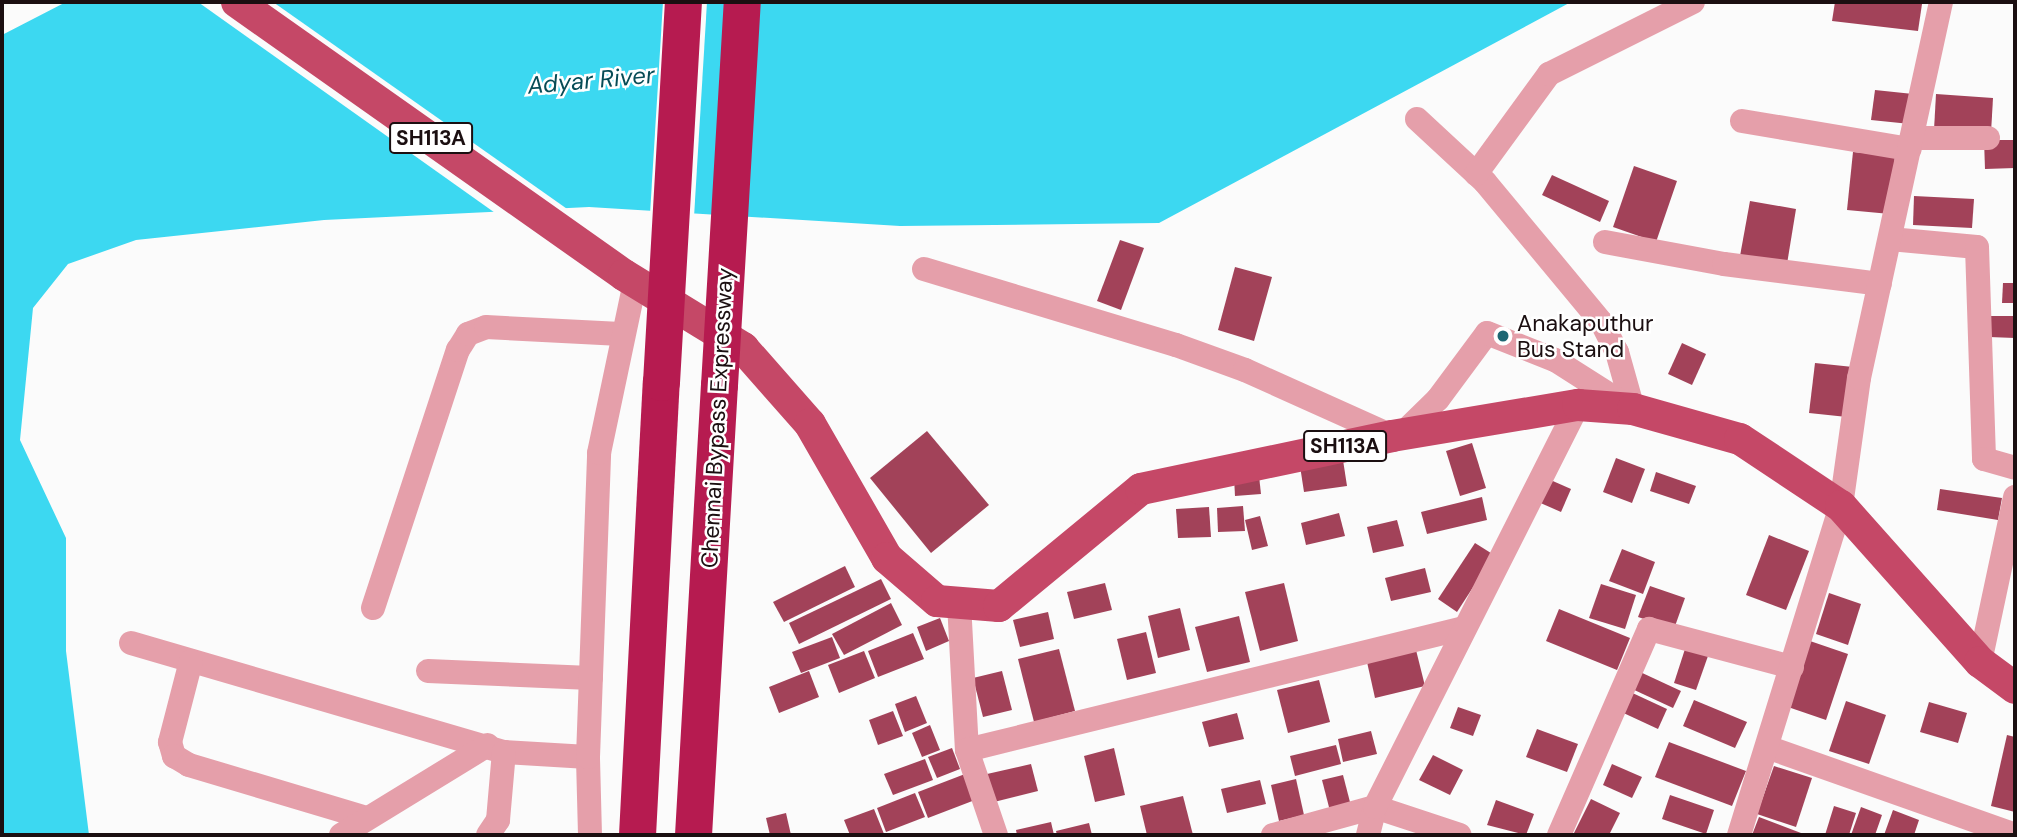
<!DOCTYPE html>
<style>
body{margin:0}
#map{position:relative;width:2017px;height:837px;overflow:hidden;background:#fbfbfb;font-family:"DM Sans",sans-serif}
div>[style]{position:absolute}
.water>*{inset:0;background:#3cd8f1}
.pier>*{inset:0;background:#fbfbfb}
.building>*{inset:0;background:#a24259}
.minor>*{height:24px;margin:-12px;padding:0 12px;transform-origin:12px;border-radius:12px;background:#e59faa}
.major>*{height:32px;margin:-16px;padding:0 16px;transform-origin:16px;border-radius:16px;background:#c54867}
.highway>*{height:37px;margin:-18.5px;padding:0 18.5px;transform-origin:18.5px;border-radius:18.5px;background:#b61b50}
.highway-bridge>*{height:37px;margin:-18.5px;padding:0 18.5px;transform-origin:18.5px;border-radius:18.5px;background:#b61b50}
.dots>*{width:19px;height:19px;translate:-50% -50%;box-sizing:border-box;border:4px solid #fff;border-radius:50%}
span{translate:-50% -50%;white-space:nowrap;text-align:center;line-height:1.15;-webkit-text-stroke:5px #fff;paint-order:stroke}
.shield-label span{padding:2px 5px;background:#fff;border:2px solid;border-radius:5px;-webkit-text-stroke-width:0}
.shield-label{font-size:21px;color:#1b0f11;font-weight:700}
.poi-label{font-size:23px;color:#1b0f11}
.left{translate:0 -50%;text-align:left}
.street-label{font-size:23px;color:#1b0f11}
.water-label{font-size:24px;color:#074c56;font-style:italic}
.frame{position:absolute;inset:0;border:4px solid #1b0f11;pointer-events:none}
</style>
<div id="map">
<div class="water">
<i style="clip-path:polygon(66px 2px,1571px 2px,1159px 223px,900px 226px,589px 207px,324px 220px,136px 240px,68px 264px,33px 308px,20px 440px,66px 538px,66px 651px,89px 835px,2px 835px,2px 35px)"></i>
</div>
<div class="pier">
<i style="clip-path:polygon(198px 2px,273px 2px,570px 211px,498px 215px)"></i>
<i style="clip-path:polygon(663px 2px,707px 2px,694px 217px,650px 214px)"></i>
</div>
<div class="building">
<i style="clip-path:polygon(1835px 2px,1922px 4px,1918px 31px,1832px 21px)"></i>
<i style="clip-path:polygon(1875px 90px,1913px 94px,1910px 124px,1871px 120px)"></i>
<i style="clip-path:polygon(1936px 94px,1993px 98px,1991px 133px,1934px 130px)"></i>
<i style="clip-path:polygon(1984px 140px,2015px 140px,2015px 168px,1985px 169px)"></i>
<i style="clip-path:polygon(1853px 152px,1895px 156px,1890px 214px,1847px 210px)"></i>
<i style="clip-path:polygon(1634px 166px,1677px 181px,1656px 242px,1613px 227px)"></i>
<i style="clip-path:polygon(1552px 175px,1609px 201px,1600px 222px,1542px 195px)"></i>
<i style="clip-path:polygon(1914px 196px,1974px 199px,1972px 228px,1913px 225px)"></i>
<i style="clip-path:polygon(1750px 201px,1796px 209px,1787px 264px,1740px 256px)"></i>
<i style="clip-path:polygon(1120px 240px,1144px 248px,1121px 310px,1097px 301px)"></i>
<i style="clip-path:polygon(1235px 267px,1272px 277px,1254px 341px,1218px 330px)"></i>
<i style="clip-path:polygon(2003px 283px,2015px 283px,2015px 303px,2002px 303px)"></i>
<i style="clip-path:polygon(1990px 316px,2015px 316px,2015px 338px,1989px 337px)"></i>
<i style="clip-path:polygon(1682px 343px,1706px 354px,1692px 385px,1668px 374px)"></i>
<i style="clip-path:polygon(1815px 363px,1853px 367px,1847px 417px,1809px 413px)"></i>
<i style="clip-path:polygon(927px 431px,989px 505px,931px 553px,870px 478px)"></i>
<i style="clip-path:polygon(1472px 443px,1486px 488px,1460px 496px,1446px 451px)"></i>
<i style="clip-path:polygon(1616px 458px,1645px 469px,1632px 503px,1603px 492px)"></i>
<i style="clip-path:polygon(1343px 460px,1347px 486px,1304px 492px,1300px 466px)"></i>
<i style="clip-path:polygon(1656px 472px,1696px 486px,1689px 504px,1650px 491px)"></i>
<i style="clip-path:polygon(1259px 476px,1261px 494px,1235px 496px,1234px 477px)"></i>
<i style="clip-path:polygon(1546px 478px,1571px 489px,1561px 512px,1536px 501px)"></i>
<i style="clip-path:polygon(1940px 489px,2002px 498px,1998px 520px,1937px 510px)"></i>
<i style="clip-path:polygon(1482px 497px,1487px 520px,1427px 534px,1421px 512px)"></i>
<i style="clip-path:polygon(1243px 506px,1245px 531px,1218px 532px,1217px 508px)"></i>
<i style="clip-path:polygon(1209px 507px,1211px 537px,1178px 538px,1176px 509px)"></i>
<i style="clip-path:polygon(1339px 513px,1345px 536px,1306px 545px,1301px 523px)"></i>
<i style="clip-path:polygon(1260px 516px,1268px 546px,1252px 550px,1245px 520px)"></i>
<i style="clip-path:polygon(1397px 520px,1404px 546px,1373px 553px,1367px 527px)"></i>
<i style="clip-path:polygon(1769px 535px,1809px 551px,1786px 610px,1746px 595px)"></i>
<i style="clip-path:polygon(1475px 543px,1494px 555px,1457px 612px,1438px 599px)"></i>
<i style="clip-path:polygon(1622px 549px,1655px 562px,1643px 594px,1609px 581px)"></i>
<i style="clip-path:polygon(845px 566px,855px 587px,784px 622px,773px 602px)"></i>
<i style="clip-path:polygon(1425px 568px,1431px 592px,1391px 601px,1385px 578px)"></i>
<i style="clip-path:polygon(881px 579px,891px 599px,799px 644px,789px 623px)"></i>
<i style="clip-path:polygon(1105px 583px,1112px 610px,1074px 619px,1067px 592px)"></i>
<i style="clip-path:polygon(1284px 583px,1298px 641px,1260px 651px,1245px 592px)"></i>
<i style="clip-path:polygon(1601px 584px,1636px 595px,1625px 629px,1589px 618px)"></i>
<i style="clip-path:polygon(1650px 586px,1685px 598px,1674px 629px,1638px 617px)"></i>
<i style="clip-path:polygon(1829px 593px,1861px 604px,1848px 645px,1816px 634px)"></i>
<i style="clip-path:polygon(891px 603px,902px 625px,844px 655px,832px 634px)"></i>
<i style="clip-path:polygon(1180px 608px,1190px 650px,1158px 658px,1148px 616px)"></i>
<i style="clip-path:polygon(1559px 609px,1630px 638px,1617px 670px,1546px 641px)"></i>
<i style="clip-path:polygon(1048px 612px,1054px 639px,1020px 647px,1013px 620px)"></i>
<i style="clip-path:polygon(1239px 616px,1250px 662px,1207px 672px,1195px 627px)"></i>
<i style="clip-path:polygon(940px 618px,949px 641px,926px 651px,917px 627px)"></i>
<i style="clip-path:polygon(1146px 632px,1156px 673px,1127px 680px,1117px 639px)"></i>
<i style="clip-path:polygon(913px 633px,924px 659px,878px 677px,868px 651px)"></i>
<i style="clip-path:polygon(832px 637px,840px 658px,801px 673px,792px 652px)"></i>
<i style="clip-path:polygon(1810px 641px,1848px 654px,1826px 720px,1788px 707px)"></i>
<i style="clip-path:polygon(1059px 649px,1075px 711px,1034px 722px,1018px 659px)"></i>
<i style="clip-path:polygon(1685px 649px,1708px 656px,1696px 690px,1674px 683px)"></i>
<i style="clip-path:polygon(1416px 650px,1425px 686px,1375px 698px,1367px 662px)"></i>
<i style="clip-path:polygon(864px 651px,875px 678px,839px 693px,828px 665px)"></i>
<i style="clip-path:polygon(809px 671px,819px 697px,779px 713px,769px 687px)"></i>
<i style="clip-path:polygon(1002px 671px,1012px 710px,983px 717px,973px 678px)"></i>
<i style="clip-path:polygon(1638px 671px,1681px 691px,1673px 708px,1630px 688px)"></i>
<i style="clip-path:polygon(1319px 680px,1330px 722px,1288px 733px,1277px 690px)"></i>
<i style="clip-path:polygon(1626px 690px,1667px 709px,1658px 729px,1617px 710px)"></i>
<i style="clip-path:polygon(916px 696px,927px 723px,905px 732px,895px 704px)"></i>
<i style="clip-path:polygon(1694px 700px,1747px 722px,1735px 748px,1683px 726px)"></i>
<i style="clip-path:polygon(1846px 701px,1886px 715px,1869px 764px,1829px 751px)"></i>
<i style="clip-path:polygon(1929px 702px,1967px 713px,1958px 743px,1920px 732px)"></i>
<i style="clip-path:polygon(1458px 707px,1481px 715px,1473px 736px,1450px 728px)"></i>
<i style="clip-path:polygon(893px 711px,903px 736px,878px 745px,869px 720px)"></i>
<i style="clip-path:polygon(1237px 713px,1244px 739px,1209px 747px,1202px 722px)"></i>
<i style="clip-path:polygon(930px 725px,940px 750px,922px 757px,912px 733px)"></i>
<i style="clip-path:polygon(1537px 729px,1578px 744px,1567px 772px,1526px 757px)"></i>
<i style="clip-path:polygon(1371px 731px,1377px 754px,1343px 762px,1338px 739px)"></i>
<i style="clip-path:polygon(2007px 735px,2015px 737px,2015px 812px,1991px 806px)"></i>
<i style="clip-path:polygon(1669px 742px,1746px 771px,1732px 806px,1655px 777px)"></i>
<i style="clip-path:polygon(1336px 745px,1341px 764px,1295px 776px,1290px 756px)"></i>
<i style="clip-path:polygon(952px 748px,960px 769px,937px 778px,928px 757px)"></i>
<i style="clip-path:polygon(1114px 748px,1125px 795px,1095px 802px,1084px 756px)"></i>
<i style="clip-path:polygon(1433px 755px,1463px 770px,1450px 795px,1419px 780px)"></i>
<i style="clip-path:polygon(925px 759px,933px 780px,893px 795px,884px 774px)"></i>
<i style="clip-path:polygon(1031px 764px,1038px 791px,994px 802px,987px 774px)"></i>
<i style="clip-path:polygon(1612px 764px,1642px 777px,1632px 798px,1603px 785px)"></i>
<i style="clip-path:polygon(1774px 766px,1812px 778px,1796px 827px,1757px 814px)"></i>
<i style="clip-path:polygon(965px 774px,975px 800px,928px 818px,918px 792px)"></i>
<i style="clip-path:polygon(1343px 775px,1351px 806px,1330px 811px,1322px 780px)"></i>
<i style="clip-path:polygon(1296px 779px,1304px 815px,1279px 821px,1271px 785px)"></i>
<i style="clip-path:polygon(1260px 780px,1266px 804px,1227px 813px,1221px 789px)"></i>
<i style="clip-path:polygon(915px 793px,925px 817px,886px 832px,877px 808px)"></i>
<i style="clip-path:polygon(1670px 795px,1714px 810px,1706px 834px,1662px 819px)"></i>
<i style="clip-path:polygon(1183px 796px,1193px 835px,1147px 835px,1140px 806px)"></i>
<i style="clip-path:polygon(1591px 799px,1620px 813px,1609px 835px,1573px 835px)"></i>
<i style="clip-path:polygon(1496px 800px,1534px 814px,1526px 835px,1487px 825px)"></i>
<i style="clip-path:polygon(1834px 806px,1856px 813px,1849px 835px,1825px 835px)"></i>
<i style="clip-path:polygon(1861px 807px,1882px 815px,1875px 835px,1851px 835px)"></i>
<i style="clip-path:polygon(874px 809px,884px 834px,850px 835px,844px 820px)"></i>
<i style="clip-path:polygon(1893px 810px,1919px 820px,1914px 835px,1884px 835px)"></i>
<i style="clip-path:polygon(786px 813px,791px 835px,770px 835px,766px 818px)"></i>
<i style="clip-path:polygon(1759px 817px,1801px 833px,1800px 835px,1752px 835px)"></i>
<i style="clip-path:polygon(1051px 822px,1054px 835px,1017px 835px,1016px 830px)"></i>
<i style="clip-path:polygon(1089px 823px,1092px 835px,1057px 835px,1056px 831px)"></i>
</div>
<div class="minor">
<i style="left:1417px;top:119px;width:93px;rotate:42.8deg"></i>
<i style="left:1485px;top:182px;width:183px;rotate:50.3deg"></i>
<i style="left:1602px;top:323px;width:33px;rotate:63deg"></i>
<i style="left:1617px;top:352px;width:59px;rotate:74.3deg"></i>
<i style="left:1742px;top:121px;width:170px;rotate:9.5deg"></i>
<i style="left:1912px;top:138px;width:76px"></i>
<i style="left:1476px;top:174px;width:124px;rotate:-53.9deg"></i>
<i style="left:1549px;top:74px;width:161px;rotate:-26.6deg"></i>
<i style="left:1890px;top:239px;width:87px;rotate:5.3deg"></i>
<i style="left:1977px;top:247px;width:212px;rotate:88.1deg"></i>
<i style="left:1984px;top:459px;width:32px;rotate:16deg"></i>
<i style="left:1605px;top:242px;width:121px;rotate:10.5deg"></i>
<i style="left:1724px;top:264px;width:157px;rotate:7.3deg"></i>
<i style="left:924px;top:269px;width:263px;rotate:16.8deg"></i>
<i style="left:1176px;top:345px;width:73px;rotate:19.9deg"></i>
<i style="left:1245px;top:370px;width:161px;rotate:24.2deg"></i>
<i style="left:1402px;top:434px;width:50px;rotate:-44.2deg"></i>
<i style="left:1438px;top:399px;width:82px;rotate:-53.4deg"></i>
<i style="left:1487px;top:333px;width:73px;rotate:21.7deg"></i>
<i style="left:1555px;top:360px;width:91px;rotate:32.5deg"></i>
<i style="left:959px;top:603px;width:147px;rotate:86.9deg"></i>
<i style="left:967px;top:750px;width:90px;rotate:71.2deg"></i>
<i style="left:373px;top:608px;width:272px;rotate:-71.8deg"></i>
<i style="left:458px;top:350px;width:19px;rotate:-58deg"></i>
<i style="left:468px;top:334px;width:19px;rotate:-21deg"></i>
<i style="left:486px;top:327px;width:135px;rotate:3deg"></i>
<i style="left:131px;top:643px;width:389px;rotate:16.3deg"></i>
<i style="left:504px;top:752px;width:84px;rotate:3.4deg"></i>
<i style="left:191px;top:661px;width:84px;rotate:104.5deg"></i>
<i style="left:170px;top:742px;width:15px;rotate:74deg"></i>
<i style="left:174px;top:756px;width:17px;rotate:31deg"></i>
<i style="left:189px;top:765px;width:186px;rotate:16.6deg"></i>
<i style="left:1980px;top:662px;width:169px;rotate:-78deg"></i>
<i style="left:428px;top:671px;width:163px;rotate:2.5deg"></i>
<i style="left:1767px;top:747px;width:263px;rotate:19.5deg"></i>
<i style="left:967px;top:750px;width:512px;rotate:-13.79deg"></i>
<i style="left:341px;top:835px;width:172px;rotate:-31.5deg"></i>
<i style="left:488px;top:835px;width:18px;rotate:-56deg"></i>
<i style="left:498px;top:820px;width:68px;rotate:-85deg"></i>
<i style="left:590px;top:835px;width:78px;rotate:-91.5deg"></i>
<i style="left:588px;top:757px;width:304px;rotate:-87.9deg"></i>
<i style="left:599px;top:453px;width:175px;rotate:-78.1deg"></i>
<i style="left:1273px;top:835px;width:106px;rotate:-15.4deg"></i>
<i style="left:1375px;top:807px;width:89px;rotate:18.2deg"></i>
<i style="left:1368px;top:835px;width:29px;rotate:-76deg"></i>
<i style="left:1375px;top:807px;width:450px;rotate:-63.2deg"></i>
<i style="left:1559px;top:835px;width:225px;rotate:-66.4deg"></i>
<i style="left:1649px;top:629px;width:148px;rotate:14.9deg"></i>
<i style="left:1739px;top:835px;width:344px;rotate:-72.8deg"></i>
<i style="left:1841px;top:506px;width:129px;rotate:-82deg"></i>
<i style="left:1859px;top:378px;width:385px;rotate:-77.7deg"></i>
</div>
<div class="major">
<i style="left:237px;top:2px;width:474px;rotate:35.2deg"></i>
<i style="left:624px;top:275px;width:140px;rotate:31.5deg"></i>
<i style="left:743px;top:348px;width:101px;rotate:48.6deg"></i>
<i style="left:810px;top:424px;width:155px;rotate:60.1deg"></i>
<i style="left:887px;top:558px;width:66px;rotate:40.7deg"></i>
<i style="left:937px;top:601px;width:62px;rotate:4.6deg"></i>
<i style="left:999px;top:606px;width:184px;rotate:-39.5deg"></i>
<i style="left:1141px;top:489px;width:257px;rotate:-11.9deg"></i>
<i style="left:1392px;top:436px;width:189px;rotate:-9.5deg"></i>
<i style="left:1578px;top:405px;width:55px;rotate:4.2deg"></i>
<i style="left:1633px;top:409px;width:111px;rotate:15.7deg"></i>
<i style="left:1740px;top:439px;width:121px;rotate:33.6deg"></i>
<i style="left:1841px;top:506px;width:209px;rotate:48.3deg"></i>
<i style="left:1980px;top:662px;width:44px;rotate:36.6deg"></i>
</div>
<div class="highway">
<i style="left:637px;top:835px;width:454px;rotate:-87deg"></i>
<i style="left:693px;top:835px;width:451px;rotate:-86.7deg"></i>
</div>
<div class="highway-bridge">
<i style="left:661px;top:382px;width:381px;rotate:-86.7deg"></i>
<i style="left:719px;top:385px;width:384px;rotate:-86.6deg"></i>
</div>
<div class="dots">
<i style="left:1503px;top:336px;background:#1c6672"></i>
</div>
<div class="shield-label">
<span style="left:431px;top:138px">SH113A</span>
<span style="left:1345px;top:446px">SH113A</span>
</div>
<div class="poi-label">
<span class="left" style="left:1517px;top:336px">Anakaputhur<br>Bus Stand</span>
</div>
<div class="street-label">
<span style="left:717px;top:418px;rotate:-87deg">Chennai Bypass Expressway</span>
</div>
<div class="water-label">
<span style="left:591px;top:80px;rotate:-5deg">Adyar River</span>
</div>
<div class="frame"></div>
</div>
